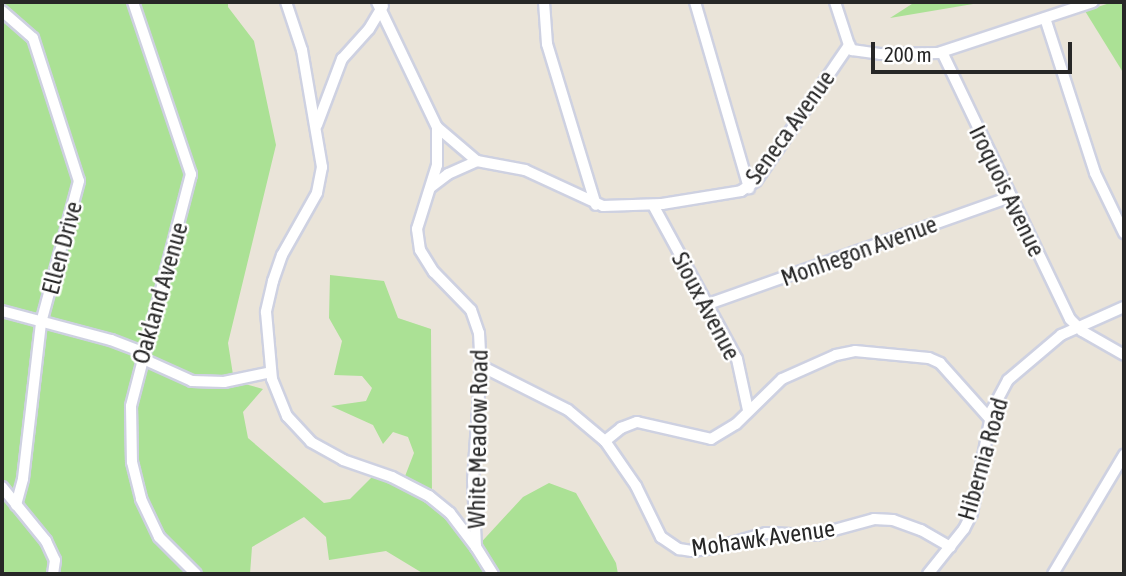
<!DOCTYPE html>
<style>
body{margin:0}
#map{position:relative;width:1126px;height:576px;overflow:hidden;background:#eae4d9;font-family:"Asap Condensed",sans-serif}
div>[style]{position:absolute}
.green>*{inset:0;background:#abe195}
.roads{filter:drop-shadow(2px 0 #ced1e1) drop-shadow(-2px 0 #ced1e1) drop-shadow(0 2px #ced1e1) drop-shadow(0 -2px #ced1e1)}
.minor>*{height:10px;margin:-5px;padding:0 5px;transform-origin:5px;border-radius:5px;background:#fff}
span{translate:-50% -50%;white-space:nowrap;text-align:center;line-height:1.15;-webkit-text-stroke:5px #fff;paint-order:stroke}
.street-label{font-size:24px;color:#272727}
.frame{position:absolute;inset:0;border:4px solid #272727;pointer-events:none}
.scale{position:absolute;left:871px;top:42px;width:201px;height:32px;box-sizing:border-box;border:4px solid #272727;border-top:0;padding-left:9px;font-size:21px;line-height:24px;white-space:nowrap;color:#272727;-webkit-text-stroke:5px #fff;paint-order:stroke}
</style>
<div id="map">
<div class="green">
<i style="clip-path:polygon(2px 2px,228px 2px,228px 7px,254px 41px,276px 145px,228px 343px,234px 381px,263px 389px,243px 412px,248px 438px,324px 503px,350px 499px,375px 474px,402px 484px,414px 453px,408px 437px,393px 432px,383px 444px,373px 425px,331px 406px,366px 401px,372px 388px,362px 376px,334px 375px,342px 341px,329px 318px,330px 275px,384px 281px,398px 318px,431px 329px,432px 497px,475px 549px,523px 497px,549px 483px,576px 493px,616px 563px,618px 574px,424px 574px,386px 551px,329px 560px,326px 537px,304px 517px,252px 547px,250px 574px,2px 574px)"></i>
<i style="clip-path:polygon(915px 2px,985px 2px,890px 18px)"></i>
<i style="clip-path:polygon(1113px 2px,1124px 2px,1124px 74px,1085px 11px)"></i>
</div>
<div class="roads">
<div class="minor">
<i style="left:133px;top:2px;width:182px;rotate:71.4deg"></i>
<i style="left:191px;top:174px;width:240px;rotate:104.5deg"></i>
<i style="left:131px;top:406px;width:56px;rotate:89deg"></i>
<i style="left:132px;top:462px;width:38px;rotate:76deg"></i>
<i style="left:141px;top:499px;width:42px;rotate:64.7deg"></i>
<i style="left:159px;top:537px;width:52px;rotate:45deg"></i>
<i style="left:286px;top:2px;width:51px;rotate:71.6deg"></i>
<i style="left:302px;top:50px;width:119px;rotate:80.3deg"></i>
<i style="left:322px;top:167px;width:26px;rotate:101deg"></i>
<i style="left:317px;top:193px;width:71px;rotate:119.4deg"></i>
<i style="left:282px;top:255px;width:28px;rotate:109deg"></i>
<i style="left:273px;top:281px;width:32px;rotate:103deg"></i>
<i style="left:266px;top:312px;width:67px;rotate:84.9deg"></i>
<i style="left:272px;top:379px;width:40px;rotate:68deg"></i>
<i style="left:287px;top:416px;width:35px;rotate:47deg"></i>
<i style="left:311px;top:442px;width:37px;rotate:29deg"></i>
<i style="left:343px;top:460px;width:52px;rotate:19.1deg"></i>
<i style="left:392px;top:477px;width:42px;rotate:27.2deg"></i>
<i style="left:429px;top:496px;width:27px;rotate:39deg"></i>
<i style="left:450px;top:513px;width:43px;rotate:52.6deg"></i>
<i style="left:377px;top:2px;width:139px;rotate:64.4deg"></i>
<i style="left:437px;top:127px;width:38px;rotate:90deg"></i>
<i style="left:437px;top:165px;width:67px;rotate:107.4deg"></i>
<i style="left:417px;top:229px;width:21px;rotate:82deg"></i>
<i style="left:420px;top:250px;width:26px;rotate:58deg"></i>
<i style="left:434px;top:272px;width:53px;rotate:45.8deg"></i>
<i style="left:471px;top:310px;width:24px;rotate:71deg"></i>
<i style="left:479px;top:333px;width:33px;rotate:87deg"></i>
<i style="left:481px;top:366px;width:115px;rotate:94deg"></i>
<i style="left:473px;top:481px;width:66px;rotate:87.4deg"></i>
<i style="left:476px;top:547px;width:32px;rotate:58deg"></i>
<i style="left:544px;top:2px;width:42px;rotate:85.9deg"></i>
<i style="left:547px;top:44px;width:168px;rotate:73.1deg"></i>
<i style="left:695px;top:2px;width:194px;rotate:73.8deg"></i>
<i style="left:835px;top:2px;width:45px;rotate:72deg"></i>
<i style="left:2px;top:11px;width:41px;rotate:41.1deg"></i>
<i style="left:33px;top:38px;width:150px;rotate:72.2deg"></i>
<i style="left:79px;top:181px;width:147px;rotate:105deg"></i>
<i style="left:41px;top:323px;width:157px;rotate:96.6deg"></i>
<i style="left:23px;top:479px;width:27px;rotate:105deg"></i>
<i style="left:1045px;top:18px;width:163px;rotate:72.1deg"></i>
<i style="left:1095px;top:173px;width:67px;rotate:64.2deg"></i>
<i style="left:849px;top:45px;width:6px;rotate:59deg"></i>
<i style="left:852px;top:50px;width:28px;rotate:8deg"></i>
<i style="left:880px;top:54px;width:58px;rotate:-1deg"></i>
<i style="left:938px;top:53px;width:163px;rotate:-18.2deg"></i>
<i style="left:942px;top:52px;width:296px;rotate:64.4deg"></i>
<i style="left:1070px;top:319px;width:17px;rotate:45deg"></i>
<i style="left:1082px;top:331px;width:48px;rotate:29.7deg"></i>
<i style="left:317px;top:125px;width:71px;rotate:-69.3deg"></i>
<i style="left:342px;top:59px;width:40px;rotate:-48deg"></i>
<i style="left:369px;top:29px;width:27px;rotate:-59deg"></i>
<i style="left:437px;top:127px;width:52px;rotate:40.4deg"></i>
<i style="left:431px;top:187px;width:21px;rotate:-37deg"></i>
<i style="left:448px;top:174px;width:32px;rotate:-24deg"></i>
<i style="left:477px;top:161px;width:49px;rotate:10.6deg"></i>
<i style="left:525px;top:170px;width:86px;rotate:24.8deg"></i>
<i style="left:603px;top:206px;width:59px;rotate:-1.9deg"></i>
<i style="left:662px;top:204px;width:80px;rotate:-9.3deg"></i>
<i style="left:741px;top:191px;width:18px;rotate:-34deg"></i>
<i style="left:756px;top:181px;width:165px;rotate:-55.6deg"></i>
<i style="left:653px;top:205px;width:175px;rotate:61.4deg"></i>
<i style="left:737px;top:359px;width:52px;rotate:77.8deg"></i>
<i style="left:708px;top:304px;width:320px;rotate:-19.5deg"></i>
<i style="left:2px;top:311px;width:113px;rotate:14.9deg"></i>
<i style="left:111px;top:340px;width:34px;rotate:21deg"></i>
<i style="left:141px;top:358px;width:56px;rotate:24.3deg"></i>
<i style="left:192px;top:381px;width:32px;rotate:2deg"></i>
<i style="left:224px;top:382px;width:48px;rotate:-12deg"></i>
<i style="left:481px;top:366px;width:97px;rotate:26.8deg"></i>
<i style="left:568px;top:410px;width:48px;rotate:40deg"></i>
<i style="left:605px;top:441px;width:55px;rotate:55.4deg"></i>
<i style="left:636px;top:486px;width:57px;rotate:63.9deg"></i>
<i style="left:661px;top:537px;width:22px;rotate:34deg"></i>
<i style="left:679px;top:549px;width:13px;rotate:9deg"></i>
<i style="left:692px;top:551px;width:22px;rotate:-8deg"></i>
<i style="left:714px;top:548px;width:54px;rotate:-16.1deg"></i>
<i style="left:766px;top:533px;width:50px;rotate:2.3deg"></i>
<i style="left:816px;top:535px;width:60px;rotate:-15.4deg"></i>
<i style="left:874px;top:519px;width:19px;rotate:3deg"></i>
<i style="left:893px;top:520px;width:30px;rotate:20deg"></i>
<i style="left:921px;top:530px;width:34px;rotate:30deg"></i>
<i style="left:605px;top:441px;width:21px;rotate:-39deg"></i>
<i style="left:621px;top:428px;width:17px;rotate:-21deg"></i>
<i style="left:637px;top:422px;width:76px;rotate:12.9deg"></i>
<i style="left:711px;top:439px;width:29px;rotate:-31deg"></i>
<i style="left:736px;top:424px;width:64px;rotate:-44.4deg"></i>
<i style="left:782px;top:379px;width:59px;rotate:-24deg"></i>
<i style="left:836px;top:355px;width:19px;rotate:-12deg"></i>
<i style="left:855px;top:351px;width:74px;rotate:5.4deg"></i>
<i style="left:929px;top:358px;width:12px;rotate:24deg"></i>
<i style="left:940px;top:363px;width:75px;rotate:48.2deg"></i>
<i style="left:2px;top:487px;width:70px;rotate:50.8deg"></i>
<i style="left:46px;top:541px;width:21px;rotate:65deg"></i>
<i style="left:55px;top:560px;width:14px;rotate:98deg"></i>
<i style="left:928px;top:574px;width:58px;rotate:-51.3deg"></i>
<i style="left:964px;top:529px;width:18px;rotate:-63deg"></i>
<i style="left:972px;top:513px;width:105px;rotate:-79deg"></i>
<i style="left:992px;top:410px;width:34px;rotate:-62deg"></i>
<i style="left:1008px;top:380px;width:70px;rotate:-40.3deg"></i>
<i style="left:1061px;top:335px;width:69px;rotate:-24deg"></i>
<i style="left:1053px;top:574px;width:139px;rotate:-59.2deg"></i>
</div>
</div>
<div class="street-label">
<span style="left:790px;top:127px;rotate:-54deg">Seneca Avenue</span>
<span style="left:1007px;top:191px;rotate:64deg">Iroquois Avenue</span>
<span style="left:62px;top:248px;rotate:-75deg">Ellen Drive</span>
<span style="left:859px;top:251px;rotate:-20deg">Monhegon Avenue</span>
<span style="left:160px;top:293px;rotate:-74deg">Oakland Avenue</span>
<span style="left:706px;top:306px;rotate:62deg">Sioux Avenue</span>
<span style="left:478px;top:439px;rotate:-89deg">White Meadow Road</span>
<span style="left:983px;top:459px;rotate:-74deg">Hibernia Road</span>
<span style="left:763px;top:538px;rotate:-8deg">Mohawk Avenue</span>
</div>
<div class="frame"></div>
<div class="scale">200 m</div>
</div>
